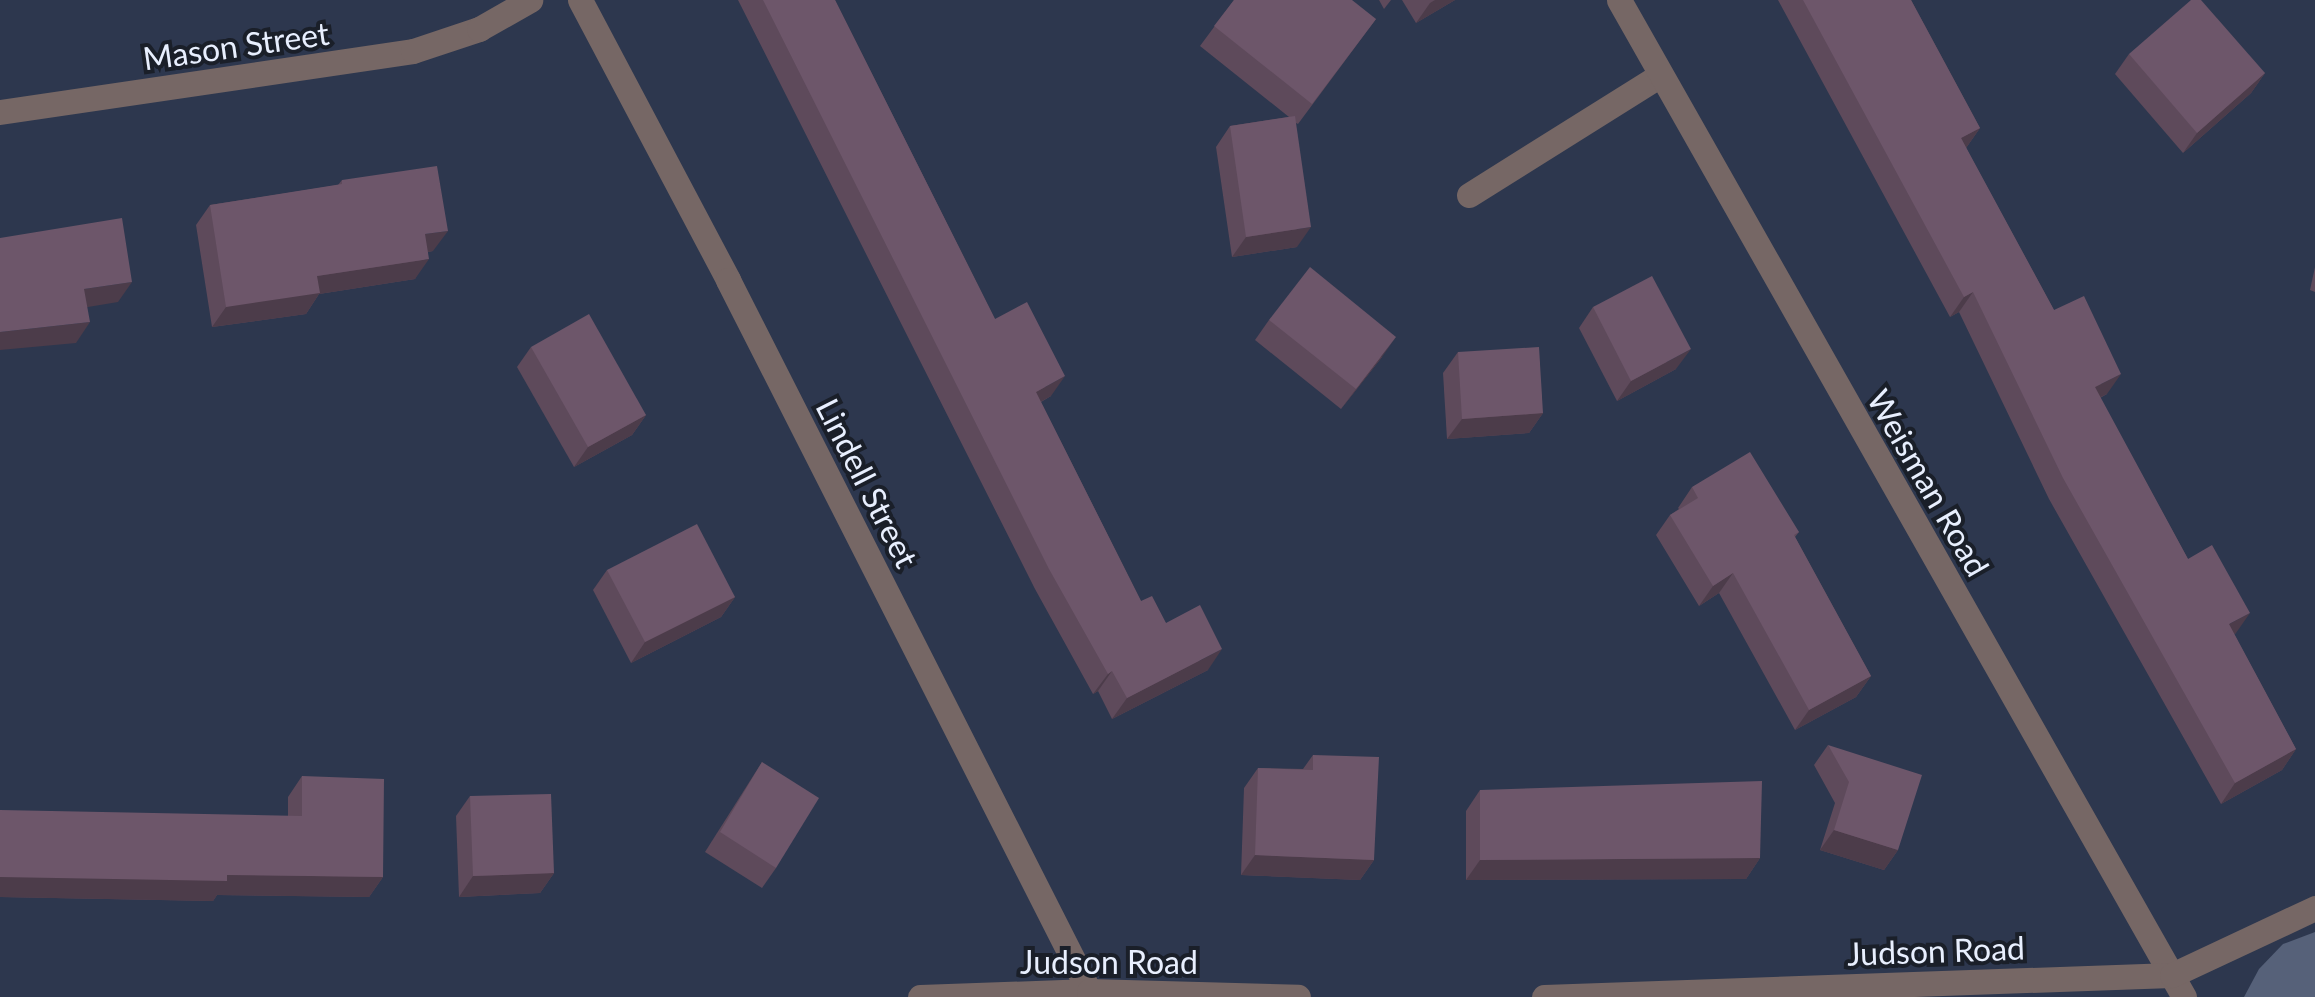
<!DOCTYPE html>
<style>
body{margin:0}
#map{position:relative;width:2315px;height:997px;overflow:hidden;background:#2d374e;font-family:Lato,sans-serif}
div>[style]{position:absolute}
.green>*{inset:0;background:#566179}
.service>*{height:25px;margin:-12.5px;padding:0 12.5px;transform-origin:12.5px;border-radius:12.5px;background:#766765}
.minor>*{height:25px;margin:-12.5px;padding:0 12.5px;transform-origin:12.5px;border-radius:12.5px;background:#766765}
.tertiary>*{height:25px;margin:-12.5px;padding:0 12.5px;transform-origin:12.5px;border-radius:12.5px;background:#766765}
.wall>*{inset:0;background:#5e4a5b}
.shaded-wall>*{inset:0;background:#4c3c4a}
.building>*{inset:0;background:#6d566a}
span{translate:-50% -50%;white-space:nowrap;text-align:center;line-height:1.15;-webkit-text-stroke:8px #1a1f29;paint-order:stroke}
.street-label{font-size:32px;color:#e8effe}
</style>
<div id="map">
<div class="green">
<i style="clip-path:polygon(2315px 932px,2315px 997px,2244px 997px,2259px 969px,2283px 944px)"></i>
</div>
<div class="service">
<i style="left:1469px;top:195px;width:224px;rotate:-32.1deg"></i>
</div>
<div class="minor">
<i style="left:1619px;top:0;width:1146px;rotate:60.46deg"></i>
<i style="left:0;top:112px;width:417px;rotate:-8.4deg"></i>
<i style="left:413px;top:51px;width:70px;rotate:-18.4deg"></i>
<i style="left:479px;top:29px;width:59px;rotate:-29.6deg"></i>
</div>
<div class="tertiary">
<i style="left:580px;top:0;width:317px;rotate:62.1deg"></i>
<i style="left:728px;top:280px;width:804px;rotate:63.08deg"></i>
<i style="left:920px;top:997px;width:169px;rotate:-2deg"></i>
<i style="left:1089px;top:991px;width:209px;rotate:1.6deg"></i>
<i style="left:1544px;top:997px;width:628px;rotate:-2.01deg"></i>
<i style="left:2172px;top:975px;width:158px;rotate:-25.1deg"></i>
</div>
<div class="wall">
<i style="clip-path:polygon(738px 0,835px 0,995px 319px,1051px 396px,1041px 402px,1141px 601px,1166px 623px,1208px 670px,1112px 719px,1098px 691px,1093px 694px,1035px 589px)"></i>
<i style="clip-path:polygon(1234px 0,1376px 19px,1298px 124px,1296px 123px,1297px 247px,1232px 257px,1216px 147px,1230px 126px,1289px 117px,1200px 46px)"></i>
<i style="clip-path:polygon(1379px 0,1391px 0,1384px 9px)"></i>
<i style="clip-path:polygon(1402px 0,1455px 0,1416px 23px)"></i>
<i style="clip-path:polygon(1778px 0,1911px 0,1980px 128px,1966px 148px,2054px 310px,2107px 394px,2100px 398px,2188px 559px,2236px 633px,2234px 634px,2296px 749px,2282px 770px,2221px 804px,2049px 499px,1959px 312px,1950px 317px)"></i>
<i style="clip-path:polygon(2129px 54px,2265px 73px,2251px 93px,2183px 153px,2115px 74px)"></i>
<i style="clip-path:polygon(342px 180px,433px 251px,428px 252px,415px 279px,319px 294px,306px 314px,212px 327px,196px 225px,210px 205px,338px 185px)"></i>
<i style="clip-path:polygon(2315px 267px,2315px 292px,2310px 290px)"></i>
<i style="clip-path:polygon(1593px 307px,1676px 369px,1617px 401px,1579px 328px)"></i>
<i style="clip-path:polygon(1269px 320px,1382px 357px,1341px 409px,1255px 340px)"></i>
<i style="clip-path:polygon(531px 347px,646px 415px,632px 435px,574px 467px,517px 367px)"></i>
<i style="clip-path:polygon(1458px 352px,1543px 413px,1529px 433px,1447px 439px,1443px 373px)"></i>
<i style="clip-path:polygon(1692px 487px,1799px 532px,1795px 537px,1871px 676px,1856px 697px,1795px 730px,1719px 593px,1699px 606px,1656px 535px,1670px 515px,1679px 509px,1678px 508px)"></i>
<i style="clip-path:polygon(607px 570px,735px 597px,721px 617px,631px 663px,593px 590px)"></i>
<i style="clip-path:polygon(1828px 745px,1898px 850px,1884px 870px,1820px 850px,1835px 803px,1814px 765px)"></i>
<i style="clip-path:polygon(1313px 755px,1374px 860px,1360px 880px,1241px 875px,1244px 788px,1258px 768px,1303px 769px)"></i>
<i style="clip-path:polygon(762px 762px,776px 868px,762px 888px,705px 852px)"></i>
<i style="clip-path:polygon(302px 776px,383px 877px,369px 897px,217px 895px,213px 901px,0 897px,288px 816px,288px 797px)"></i>
<i style="clip-path:polygon(1480px 790px,1760px 858px,1746px 879px,1466px 880px,1466px 811px)"></i>
<i style="clip-path:polygon(470px 796px,554px 873px,540px 893px,459px 897px,456px 816px)"></i>
</div>
<div class="shaded-wall">
<i style="clip-path:polygon(1435px 0,1455px 0,1416px 23px,1430px 3px)"></i>
<i style="clip-path:polygon(2265px 73px,2251px 93px,2183px 153px,2197px 133px)"></i>
<i style="clip-path:polygon(1980px 128px,1966px 148px,1961px 138px)"></i>
<i style="clip-path:polygon(1311px 227px,1297px 247px,1232px 257px,1246px 237px)"></i>
<i style="clip-path:polygon(448px 231px,433px 251px,411px 255px,425px 234px)"></i>
<i style="clip-path:polygon(429px 259px,415px 279px,319px 294px,306px 314px,212px 327px,226px 307px,317px 276px)"></i>
<i style="clip-path:polygon(132px 282px,118px 302px,70px 310px,84px 289px)"></i>
<i style="clip-path:polygon(1973px 292px,1959px 312px,1950px 317px,1964px 297px)"></i>
<i style="clip-path:polygon(90px 322px,76px 343px,0 350px,0 332px)"></i>
<i style="clip-path:polygon(1396px 337px,1382px 357px,1341px 409px,1356px 389px)"></i>
<i style="clip-path:polygon(1691px 349px,1676px 369px,1617px 401px,1631px 381px)"></i>
<i style="clip-path:polygon(2121px 374px,2107px 394px,2080px 407px,2095px 387px)"></i>
<i style="clip-path:polygon(1065px 376px,1051px 396px,1022px 412px,1036px 392px)"></i>
<i style="clip-path:polygon(1543px 413px,1529px 433px,1447px 439px,1462px 419px)"></i>
<i style="clip-path:polygon(646px 415px,632px 435px,574px 467px,588px 447px)"></i>
<i style="clip-path:polygon(1733px 573px,1719px 593px,1699px 606px,1713px 586px)"></i>
<i style="clip-path:polygon(735px 597px,721px 617px,631px 663px,645px 642px)"></i>
<i style="clip-path:polygon(2250px 613px,2236px 633px,2215px 645px,2229px 624px)"></i>
<i style="clip-path:polygon(1222px 649px,1208px 670px,1112px 719px,1127px 698px)"></i>
<i style="clip-path:polygon(1112px 671px,1098px 691px,1093px 694px,1108px 674px)"></i>
<i style="clip-path:polygon(1871px 676px,1856px 697px,1795px 730px,1809px 710px)"></i>
<i style="clip-path:polygon(2296px 749px,2282px 770px,2221px 804px,2235px 783px)"></i>
<i style="clip-path:polygon(1834px 830px,1898px 850px,1884px 870px,1820px 850px)"></i>
<i style="clip-path:polygon(1255px 855px,1374px 860px,1360px 880px,1241px 875px)"></i>
<i style="clip-path:polygon(1760px 858px,1746px 879px,1466px 880px,1480px 860px)"></i>
<i style="clip-path:polygon(554px 873px,540px 893px,459px 897px,473px 876px)"></i>
<i style="clip-path:polygon(227px 875px,383px 877px,369px 897px,217px 895px,213px 901px,0 897px,0 877px)"></i>
</div>
<div class="building">
<i style="clip-path:polygon(763px 0,835px 0,995px 319px,1027px 302px,1065px 376px,1036px 392px,1141px 601px,1152px 596px,1166px 623px,1200px 605px,1222px 649px,1127px 698px,1112px 671px,1108px 674px,1049px 569px)"></i>
<i style="clip-path:polygon(1234px 0,1352px 0,1376px 19px,1312px 104px,1214px 26px)"></i>
<i style="clip-path:polygon(1803px 0,1911px 0,1980px 128px,1961px 138px,2054px 310px,2084px 296px,2121px 374px,2095px 387px,2188px 559px,2212px 545px,2250px 613px,2229px 624px,2296px 749px,2235px 783px,2063px 478px,1973px 292px,1964px 297px)"></i>
<i style="clip-path:polygon(2191px 0,2201px 0,2265px 73px,2197px 133px,2129px 54px)"></i>
<i style="clip-path:polygon(1295px 116px,1311px 227px,1246px 237px,1230px 126px)"></i>
<i style="clip-path:polygon(437px 166px,448px 231px,425px 234px,429px 259px,317px 276px,320px 293px,226px 307px,210px 205px,342px 184px,342px 180px)"></i>
<i style="clip-path:polygon(122px 218px,132px 282px,84px 289px,90px 322px,0 332px,0 238px)"></i>
<i style="clip-path:polygon(1310px 267px,1396px 337px,1356px 389px,1269px 320px)"></i>
<i style="clip-path:polygon(1652px 276px,1691px 349px,1631px 381px,1593px 307px)"></i>
<i style="clip-path:polygon(589px 314px,646px 415px,588px 447px,531px 347px)"></i>
<i style="clip-path:polygon(1539px 347px,1543px 413px,1462px 419px,1458px 352px)"></i>
<i style="clip-path:polygon(1750px 452px,1799px 532px,1794px 535px,1871px 676px,1809px 710px,1733px 573px,1713px 586px,1670px 515px,1698px 498px,1692px 487px)"></i>
<i style="clip-path:polygon(697px 524px,735px 597px,645px 642px,607px 570px)"></i>
<i style="clip-path:polygon(1828px 745px,1922px 775px,1898px 850px,1834px 830px,1849px 782px)"></i>
<i style="clip-path:polygon(1313px 755px,1379px 757px,1374px 860px,1255px 855px,1258px 768px,1313px 770px)"></i>
<i style="clip-path:polygon(762px 762px,819px 798px,776px 868px,720px 832px)"></i>
<i style="clip-path:polygon(302px 776px,384px 779px,383px 877px,227px 875px,227px 881px,0 877px,0 810px,302px 816px)"></i>
<i style="clip-path:polygon(1762px 781px,1760px 858px,1480px 860px,1480px 790px)"></i>
<i style="clip-path:polygon(551px 794px,554px 873px,473px 876px,470px 796px)"></i>
</div>
<div class="street-label">
<span style="left:236px;top:46px;rotate:-8deg">Mason Street</span>
<span style="left:867px;top:483px;rotate:63deg">Lindell Street</span>
<span style="left:1928px;top:483px;rotate:60deg">Weisman Road</span>
<span style="left:1936px;top:951px;rotate:-2deg">Judson Road</span>
<span style="left:1109px;top:962px">Judson Road</span>
</div>
</div>
